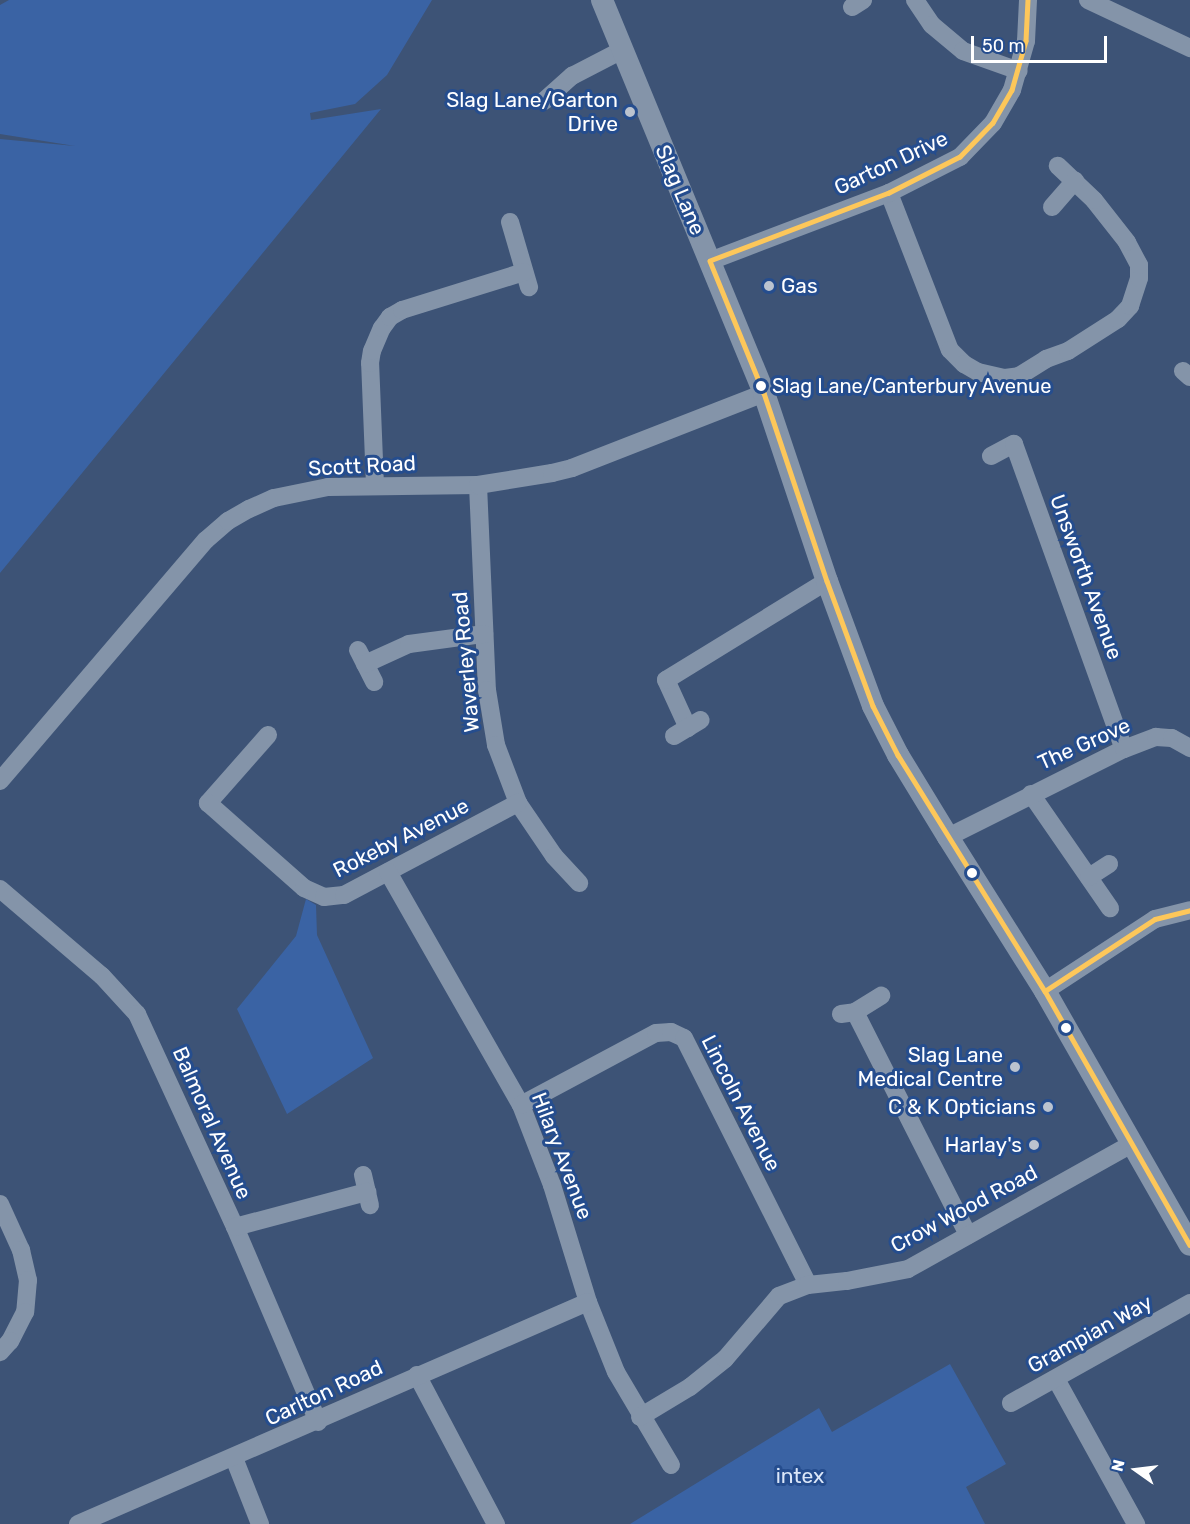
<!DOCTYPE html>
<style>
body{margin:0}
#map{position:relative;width:1190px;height:1524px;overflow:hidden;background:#3d5376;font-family:Rubik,sans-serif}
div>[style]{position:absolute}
.green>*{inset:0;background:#3a63a4}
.minor>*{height:18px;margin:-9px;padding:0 9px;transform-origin:9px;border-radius:9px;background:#8494a9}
.tertiary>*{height:22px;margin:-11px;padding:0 11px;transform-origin:11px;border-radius:11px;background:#8494a9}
.bus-1>*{height:4.5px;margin:-2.25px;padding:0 2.25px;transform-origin:2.25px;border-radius:2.25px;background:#fdc75a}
.dots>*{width:16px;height:16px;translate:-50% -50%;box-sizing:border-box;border:3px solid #254d8e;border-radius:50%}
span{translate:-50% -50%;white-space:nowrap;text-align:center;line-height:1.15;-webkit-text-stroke:6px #254d8e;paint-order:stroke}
.bus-label{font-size:20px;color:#fff}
.left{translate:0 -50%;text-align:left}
.poi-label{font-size:21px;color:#fff}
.right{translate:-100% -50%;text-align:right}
.street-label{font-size:21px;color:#fff}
.park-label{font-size:21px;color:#dae6f8}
.north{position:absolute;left:1106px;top:1440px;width:60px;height:60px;-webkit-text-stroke:4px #254d8e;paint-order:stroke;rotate:284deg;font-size:16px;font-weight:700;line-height:24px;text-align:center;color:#fff}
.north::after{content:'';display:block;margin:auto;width:21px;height:27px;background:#fff;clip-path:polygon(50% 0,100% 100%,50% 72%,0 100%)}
.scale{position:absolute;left:971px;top:36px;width:136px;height:27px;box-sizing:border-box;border:3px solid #fff;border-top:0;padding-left:8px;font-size:18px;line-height:21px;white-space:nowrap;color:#fff;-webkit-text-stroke:4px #254d8e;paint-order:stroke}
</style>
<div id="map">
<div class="green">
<i style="clip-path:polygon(9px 0,432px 0,387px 75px,355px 104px,310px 113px,311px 120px,381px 109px,0 573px,0 139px,75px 146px,0 134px,0 5px)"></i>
<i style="clip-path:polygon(306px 899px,316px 905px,317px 935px,373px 1058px,287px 1114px,237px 1009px,296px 936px)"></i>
<i style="clip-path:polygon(950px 1364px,1006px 1464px,966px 1487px,985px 1524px,630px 1524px,819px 1408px,832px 1432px)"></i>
</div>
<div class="minor">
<i style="left:915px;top:0;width:30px;rotate:56deg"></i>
<i style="left:932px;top:25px;width:40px;rotate:40deg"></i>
<i style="left:963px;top:51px;width:59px;rotate:19.7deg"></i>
<i style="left:1088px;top:0;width:113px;rotate:25.2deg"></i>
<i style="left:852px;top:7px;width:13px;rotate:-32deg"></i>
<i style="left:544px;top:101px;width:38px;rotate:-42deg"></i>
<i style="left:572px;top:76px;width:56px;rotate:-27.5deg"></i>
<i style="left:889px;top:193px;width:168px;rotate:68.8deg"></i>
<i style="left:950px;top:350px;width:20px;rotate:45deg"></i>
<i style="left:964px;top:364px;width:16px;rotate:30deg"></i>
<i style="left:978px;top:372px;width:28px;rotate:13deg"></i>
<i style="left:1005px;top:378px;width:14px;rotate:-8deg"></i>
<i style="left:1019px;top:376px;width:32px;rotate:-32deg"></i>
<i style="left:1046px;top:359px;width:23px;rotate:-20deg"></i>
<i style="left:1068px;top:351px;width:59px;rotate:-32.6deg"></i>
<i style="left:1118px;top:319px;width:18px;rotate:-47deg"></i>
<i style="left:1130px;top:306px;width:29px;rotate:-72deg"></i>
<i style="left:1139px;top:278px;width:13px;rotate:-90deg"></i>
<i style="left:1139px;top:265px;width:26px;rotate:-118deg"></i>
<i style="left:1127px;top:242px;width:53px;rotate:-128.2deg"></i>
<i style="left:1094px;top:200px;width:50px;rotate:-136.6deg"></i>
<i style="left:1052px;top:207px;width:35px;rotate:-49deg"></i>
<i style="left:510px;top:222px;width:68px;rotate:73.7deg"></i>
<i style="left:710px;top:261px;width:191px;rotate:-20.8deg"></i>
<i style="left:889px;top:193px;width:80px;rotate:-26.9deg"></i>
<i style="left:960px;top:157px;width:47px;rotate:-45.9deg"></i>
<i style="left:993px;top:123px;width:38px;rotate:-60deg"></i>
<i style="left:1012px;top:90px;width:51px;rotate:-74.1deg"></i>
<i style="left:1026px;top:41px;width:41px;rotate:-87.2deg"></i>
<i style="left:1183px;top:371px;width:9px;rotate:41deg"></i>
<i style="left:991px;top:456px;width:26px;rotate:-28deg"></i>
<i style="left:1014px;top:444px;width:324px;rotate:70.2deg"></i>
<i style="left:375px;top:485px;width:122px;rotate:-92.3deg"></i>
<i style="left:370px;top:363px;width:12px;rotate:-81deg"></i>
<i style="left:372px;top:351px;width:25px;rotate:-67deg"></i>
<i style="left:382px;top:328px;width:14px;rotate:-54deg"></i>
<i style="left:390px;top:317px;width:14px;rotate:-30deg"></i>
<i style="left:402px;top:310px;width:128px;rotate:-17.3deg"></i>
<i style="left:478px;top:485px;width:205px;rotate:87.5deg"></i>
<i style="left:487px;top:690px;width:56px;rotate:80.7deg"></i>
<i style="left:496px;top:745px;width:62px;rotate:69.2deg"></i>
<i style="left:518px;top:803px;width:64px;rotate:55.8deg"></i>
<i style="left:554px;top:856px;width:37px;rotate:47deg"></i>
<i style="left:358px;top:650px;width:36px;rotate:63deg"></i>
<i style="left:365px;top:664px;width:48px;rotate:-24.4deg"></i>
<i style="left:409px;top:644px;width:76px;rotate:-7.6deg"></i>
<i style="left:688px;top:728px;width:53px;rotate:-114.6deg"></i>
<i style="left:666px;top:680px;width:189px;rotate:-31.6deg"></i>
<i style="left:268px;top:735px;width:91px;rotate:131.4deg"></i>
<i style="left:208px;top:803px;width:128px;rotate:41.5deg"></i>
<i style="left:304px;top:888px;width:22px;rotate:24deg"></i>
<i style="left:324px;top:897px;width:20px;rotate:-6deg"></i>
<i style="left:344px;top:895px;width:197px;rotate:-27.9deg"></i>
<i style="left:674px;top:736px;width:31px;rotate:-31deg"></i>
<i style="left:0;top:781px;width:317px;rotate:-49.5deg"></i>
<i style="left:206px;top:540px;width:29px;rotate:-41deg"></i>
<i style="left:228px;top:521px;width:24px;rotate:-30deg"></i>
<i style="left:249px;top:509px;width:27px;rotate:-24deg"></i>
<i style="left:274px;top:498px;width:55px;rotate:-11.5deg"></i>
<i style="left:328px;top:487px;width:150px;rotate:-0.8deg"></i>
<i style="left:478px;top:485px;width:75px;rotate:-9.2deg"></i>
<i style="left:552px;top:473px;width:21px;rotate:-14deg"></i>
<i style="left:572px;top:468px;width:206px;rotate:-21.3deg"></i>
<i style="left:1031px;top:794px;width:139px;rotate:55.3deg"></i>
<i style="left:948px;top:837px;width:197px;rotate:-26.6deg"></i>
<i style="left:1124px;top:749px;width:34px;rotate:-21deg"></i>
<i style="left:1156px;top:737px;width:16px;rotate:4deg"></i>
<i style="left:1172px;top:738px;width:21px;rotate:29deg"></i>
<i style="left:388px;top:872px;width:268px;rotate:60.3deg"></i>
<i style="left:521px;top:1105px;width:86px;rotate:68.8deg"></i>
<i style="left:552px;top:1185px;width:122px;rotate:72.9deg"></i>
<i style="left:588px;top:1302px;width:75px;rotate:68.2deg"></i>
<i style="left:616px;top:1372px;width:108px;rotate:59.4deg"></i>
<i style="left:1089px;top:877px;width:24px;rotate:-33deg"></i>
<i style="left:0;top:889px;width:134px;rotate:40.5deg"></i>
<i style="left:102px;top:976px;width:52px;rotate:47.4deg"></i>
<i style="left:137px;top:1014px;width:234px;rotate:65.3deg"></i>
<i style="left:235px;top:1227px;width:212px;rotate:66.9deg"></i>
<i style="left:1045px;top:991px;width:131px;rotate:-33.2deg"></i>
<i style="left:1155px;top:919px;width:36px;rotate:-14deg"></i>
<i style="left:855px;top:1012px;width:250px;rotate:63.1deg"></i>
<i style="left:841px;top:1014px;width:14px;rotate:-8deg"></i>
<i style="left:855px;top:1012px;width:31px;rotate:-32deg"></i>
<i style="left:521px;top:1105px;width:153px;rotate:-28.1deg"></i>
<i style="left:656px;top:1033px;width:15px;rotate:-4deg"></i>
<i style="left:671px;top:1032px;width:14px;rotate:25deg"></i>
<i style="left:684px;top:1038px;width:276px;rotate:63.3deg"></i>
<i style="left:363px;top:1175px;width:31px;rotate:77deg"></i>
<i style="left:0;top:1204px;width:51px;rotate:65.5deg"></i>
<i style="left:21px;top:1250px;width:31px;rotate:77deg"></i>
<i style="left:28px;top:1280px;width:32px;rotate:95deg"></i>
<i style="left:25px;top:1312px;width:33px;rotate:117deg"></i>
<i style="left:10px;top:1341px;width:15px;rotate:132deg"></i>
<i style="left:235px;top:1227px;width:137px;rotate:-14.9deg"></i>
<i style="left:417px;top:1375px;width:169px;rotate:62.1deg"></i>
<i style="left:1056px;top:1379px;width:166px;rotate:61.1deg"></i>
<i style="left:1011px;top:1403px;width:205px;rotate:-29.2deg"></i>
<i style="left:640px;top:1417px;width:58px;rotate:-31deg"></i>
<i style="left:690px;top:1387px;width:45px;rotate:-38.7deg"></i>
<i style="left:725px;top:1359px;width:83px;rotate:-49.4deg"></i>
<i style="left:779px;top:1296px;width:31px;rotate:-21deg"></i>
<i style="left:808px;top:1285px;width:39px;rotate:-6deg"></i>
<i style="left:847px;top:1281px;width:62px;rotate:-11.1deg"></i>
<i style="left:908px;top:1269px;width:258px;rotate:-29.2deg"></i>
<i style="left:234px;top:1458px;width:71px;rotate:68.5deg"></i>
<i style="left:78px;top:1524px;width:556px;rotate:-23.52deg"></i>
</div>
<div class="tertiary">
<i style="left:602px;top:0;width:425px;rotate:67.6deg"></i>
<i style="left:764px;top:393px;width:198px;rotate:71.5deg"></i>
<i style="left:827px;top:581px;width:133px;rotate:69.8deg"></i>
<i style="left:873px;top:706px;width:55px;rotate:63deg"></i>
<i style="left:898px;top:755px;width:96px;rotate:58.6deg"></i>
<i style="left:948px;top:837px;width:182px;rotate:57.8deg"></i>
<i style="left:1045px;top:991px;width:292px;rotate:60.3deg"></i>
</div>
<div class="bus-1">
<i style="left:1028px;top:0;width:41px;rotate:92.8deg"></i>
<i style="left:1026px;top:41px;width:51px;rotate:105.9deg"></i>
<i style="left:1012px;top:90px;width:38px;rotate:120deg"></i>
<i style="left:993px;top:123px;width:47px;rotate:134.1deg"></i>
<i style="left:960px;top:157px;width:80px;rotate:153.1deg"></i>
<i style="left:889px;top:193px;width:191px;rotate:159.2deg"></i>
<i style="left:710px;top:261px;width:143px;rotate:67.8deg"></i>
<i style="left:764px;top:393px;width:198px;rotate:71.5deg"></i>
<i style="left:827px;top:581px;width:133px;rotate:69.8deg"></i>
<i style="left:873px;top:706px;width:55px;rotate:63deg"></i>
<i style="left:898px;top:755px;width:278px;rotate:58.1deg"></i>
<i style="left:1045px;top:991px;width:292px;rotate:60.3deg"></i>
<i style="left:1045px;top:991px;width:131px;rotate:-33.2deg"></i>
<i style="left:1155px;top:919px;width:36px;rotate:-14deg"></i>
</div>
<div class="dots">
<i style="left:630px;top:112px;background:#bbc3cf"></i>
<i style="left:769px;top:286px;background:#bbc3cf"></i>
<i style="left:761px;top:386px;background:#fff"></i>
<i style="left:972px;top:873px;background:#fff"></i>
<i style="left:1066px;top:1028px;background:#fff"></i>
<i style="left:1015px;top:1067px;background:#bbc3cf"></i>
<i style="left:1048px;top:1107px;background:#bbc3cf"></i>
<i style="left:1034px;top:1145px;background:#bbc3cf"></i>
</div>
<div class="bus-label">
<span class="left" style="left:772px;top:386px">Slag Lane/Canterbury Avenue</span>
</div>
<div class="poi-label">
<span class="right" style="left:618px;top:112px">Slag Lane/Garton<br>Drive</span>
<span class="left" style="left:781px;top:286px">Gas</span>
<span class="right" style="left:1003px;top:1067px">Slag Lane<br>Medical Centre</span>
<span class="right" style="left:1036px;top:1107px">C &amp; K Opticians</span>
<span class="right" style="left:1022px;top:1145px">Harlay's</span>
</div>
<div class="street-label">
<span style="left:891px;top:163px;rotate:-25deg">Garton Drive</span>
<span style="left:680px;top:190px;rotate:67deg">Slag Lane</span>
<span style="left:362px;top:466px;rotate:-3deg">Scott Road</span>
<span style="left:1086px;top:577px;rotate:70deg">Unsworth Avenue</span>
<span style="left:466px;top:662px;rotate:-95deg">Waverley Road</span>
<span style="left:1084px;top:744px;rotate:-24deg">The Grove</span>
<span style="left:401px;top:838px;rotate:-27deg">Rokeby Avenue</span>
<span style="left:741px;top:1103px;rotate:63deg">Lincoln Avenue</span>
<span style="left:212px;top:1123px;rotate:66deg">Balmoral Avenue</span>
<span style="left:562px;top:1156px;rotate:69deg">Hilary Avenue</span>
<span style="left:964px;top:1209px;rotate:-28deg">Crow Wood Road</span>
<span style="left:1090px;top:1334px;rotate:-29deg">Grampian Way</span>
<span style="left:324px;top:1393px;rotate:-25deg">Carlton Road</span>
</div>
<div class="park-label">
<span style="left:800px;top:1476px">intex</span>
</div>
<div class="north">N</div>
<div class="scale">50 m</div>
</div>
